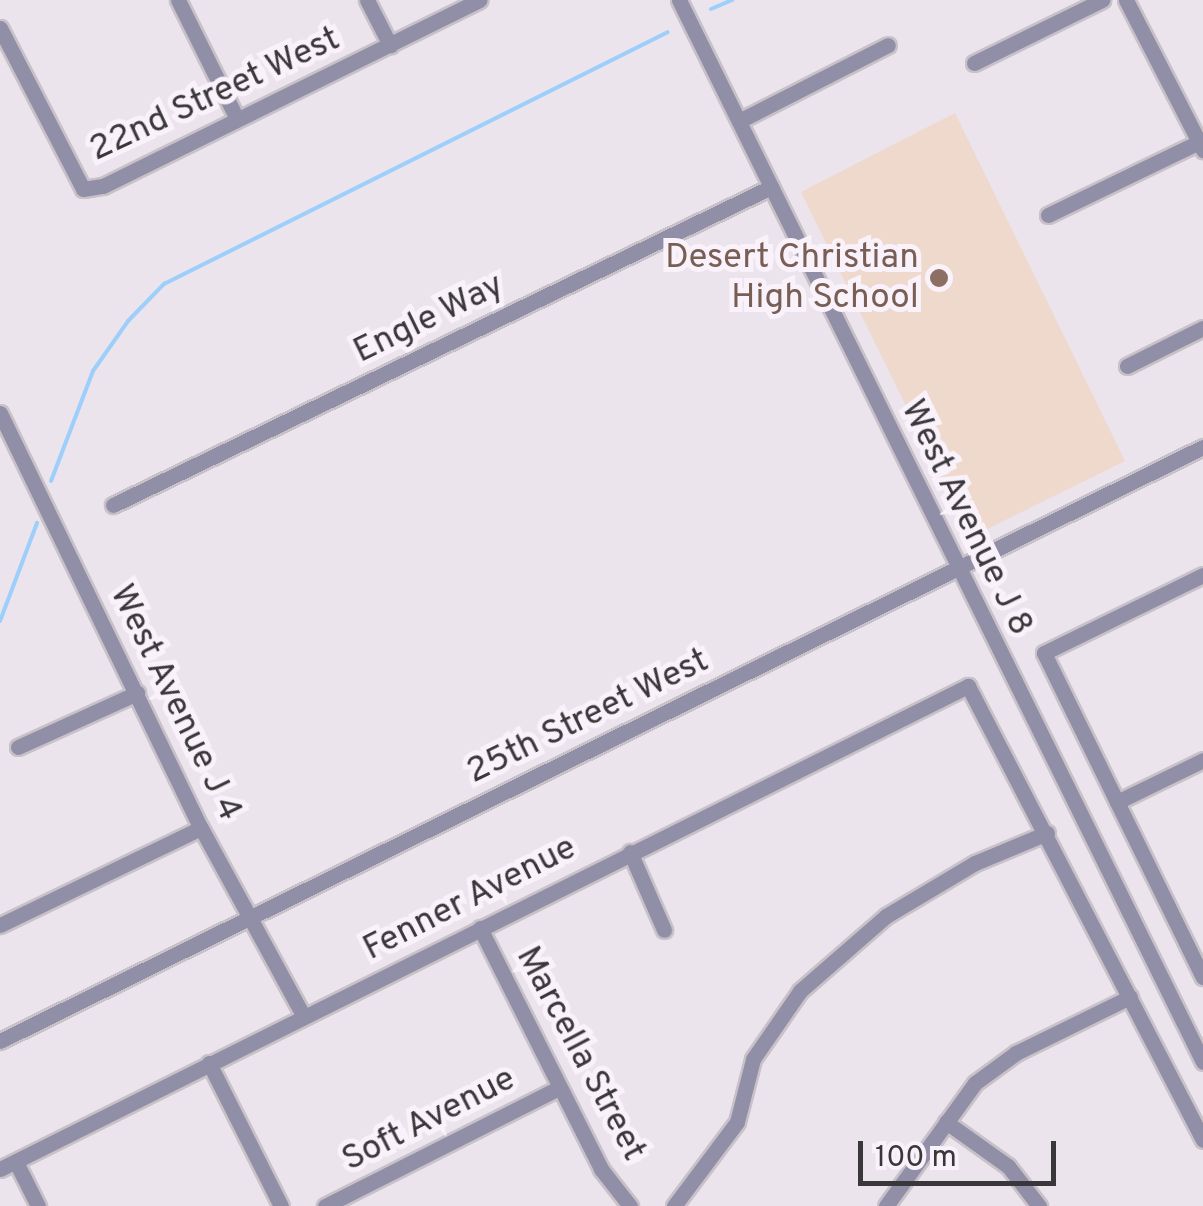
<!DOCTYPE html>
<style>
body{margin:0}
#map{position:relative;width:1203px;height:1206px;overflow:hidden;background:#ebe4ec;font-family:Overpass,sans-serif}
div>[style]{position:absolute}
.education>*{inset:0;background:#efd8cc}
.stream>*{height:4px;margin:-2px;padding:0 2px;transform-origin:2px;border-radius:2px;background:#9dcffa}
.roads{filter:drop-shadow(2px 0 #c8c1c8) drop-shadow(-2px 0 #c8c1c8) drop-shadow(0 2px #c8c1c8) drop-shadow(0 -2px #c8c1c8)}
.minor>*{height:15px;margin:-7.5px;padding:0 7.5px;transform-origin:7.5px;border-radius:7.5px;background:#918fa7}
.dots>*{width:28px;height:28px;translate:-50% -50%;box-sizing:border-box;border:5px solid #f9f2fa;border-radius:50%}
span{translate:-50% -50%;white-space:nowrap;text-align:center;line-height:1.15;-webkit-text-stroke:10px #f9f2fa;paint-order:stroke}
.street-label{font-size:35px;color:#3a373a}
.education-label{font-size:35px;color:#785e54}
.right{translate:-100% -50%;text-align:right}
.scale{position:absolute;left:858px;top:1141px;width:198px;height:45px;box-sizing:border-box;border:5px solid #3a373a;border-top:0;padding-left:12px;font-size:30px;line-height:35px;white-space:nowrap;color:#3a373a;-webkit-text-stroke:8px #f9f2fa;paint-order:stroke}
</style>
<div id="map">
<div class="education">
<i style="clip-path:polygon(955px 113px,1125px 461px,981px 532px,965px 526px,801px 192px)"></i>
</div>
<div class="stream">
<i style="left:711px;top:9px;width:23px;rotate:-23deg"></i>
<i style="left:51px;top:481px;width:118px;rotate:-69.1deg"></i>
<i style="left:93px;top:371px;width:61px;rotate:-55deg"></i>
<i style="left:128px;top:321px;width:52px;rotate:-45.8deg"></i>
<i style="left:164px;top:284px;width:563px;rotate:-26.57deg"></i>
<i style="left:0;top:621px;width:105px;rotate:-69.3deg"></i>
</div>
<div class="roads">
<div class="minor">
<i style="left:178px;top:0;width:133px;rotate:63.6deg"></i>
<i style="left:367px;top:0;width:51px;rotate:62.9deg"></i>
<i style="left:679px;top:0;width:1184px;rotate:63.74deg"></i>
<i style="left:1126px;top:0;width:169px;rotate:62.8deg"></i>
<i style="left:0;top:28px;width:181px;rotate:62.7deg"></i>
<i style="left:83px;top:189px;width:20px;rotate:-9deg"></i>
<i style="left:103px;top:186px;width:420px;rotate:-26.3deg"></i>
<i style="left:974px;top:63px;width:143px;rotate:-26.2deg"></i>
<i style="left:739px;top:121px;width:167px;rotate:-27deg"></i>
<i style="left:1048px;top:215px;width:168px;rotate:-25.8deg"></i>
<i style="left:1127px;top:366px;width:85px;rotate:-26.6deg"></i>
<i style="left:0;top:413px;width:461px;rotate:64.2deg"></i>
<i style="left:201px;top:828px;width:213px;rotate:61.4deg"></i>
<i style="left:113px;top:505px;width:731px;rotate:-25.79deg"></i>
<i style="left:1203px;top:575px;width:177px;rotate:153.9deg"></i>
<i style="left:1044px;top:653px;width:361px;rotate:63.9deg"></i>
<i style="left:18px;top:747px;width:131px;rotate:-24.4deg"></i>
<i style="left:1117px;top:802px;width:96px;rotate:-26deg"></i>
<i style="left:630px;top:852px;width:85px;rotate:66.4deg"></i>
<i style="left:0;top:925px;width:223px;rotate:-25.8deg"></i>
<i style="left:480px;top:928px;width:270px;rotate:63.3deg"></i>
<i style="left:601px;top:1169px;width:47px;rotate:51.9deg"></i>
<i style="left:0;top:1041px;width:1342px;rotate:-26.28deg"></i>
<i style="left:209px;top:1063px;width:160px;rotate:63.3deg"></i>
<i style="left:946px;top:1122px;width:76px;rotate:35.4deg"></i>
<i style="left:1008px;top:1166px;width:51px;rotate:52.2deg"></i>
<i style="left:16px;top:1162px;width:49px;rotate:63.4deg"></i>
<i style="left:0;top:1169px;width:1082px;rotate:-26.52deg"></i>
<i style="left:968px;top:686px;width:511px;rotate:62.63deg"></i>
<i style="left:325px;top:1206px;width:262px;rotate:-26.8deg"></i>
<i style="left:674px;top:1206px;width:105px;rotate:-53.1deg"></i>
<i style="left:737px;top:1122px;width:65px;rotate:-75.7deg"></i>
<i style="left:753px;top:1059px;width:83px;rotate:-55.3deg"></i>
<i style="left:800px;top:991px;width:114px;rotate:-41.1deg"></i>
<i style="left:886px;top:916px;width:104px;rotate:-30.8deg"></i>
<i style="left:975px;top:863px;width:78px;rotate:-22.6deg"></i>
<i style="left:886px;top:1206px;width:152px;rotate:-54.1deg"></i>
<i style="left:975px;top:1083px;width:51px;rotate:-36.2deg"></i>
<i style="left:1016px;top:1053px;width:127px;rotate:-26.2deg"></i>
</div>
</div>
<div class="dots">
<i style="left:939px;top:278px;background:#8d6e63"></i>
</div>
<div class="street-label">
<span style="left:215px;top:95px;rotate:-25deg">22nd Street West</span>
<span style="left:429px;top:319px;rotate:-26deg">Engle Way</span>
<span style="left:966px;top:518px;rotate:64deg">West Avenue J 8</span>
<span style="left:175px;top:703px;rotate:64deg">West Avenue J 4</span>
<span style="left:588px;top:717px;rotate:-26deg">25th Street West</span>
<span style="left:470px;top:899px;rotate:-27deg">Fenner Avenue</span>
<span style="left:580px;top:1054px;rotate:62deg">Marcella Street</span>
<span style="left:429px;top:1120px;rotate:-27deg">Soft Avenue</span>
</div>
<div class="education-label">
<span class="right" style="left:919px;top:278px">Desert Christian<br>High School</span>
</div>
<div class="scale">100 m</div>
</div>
